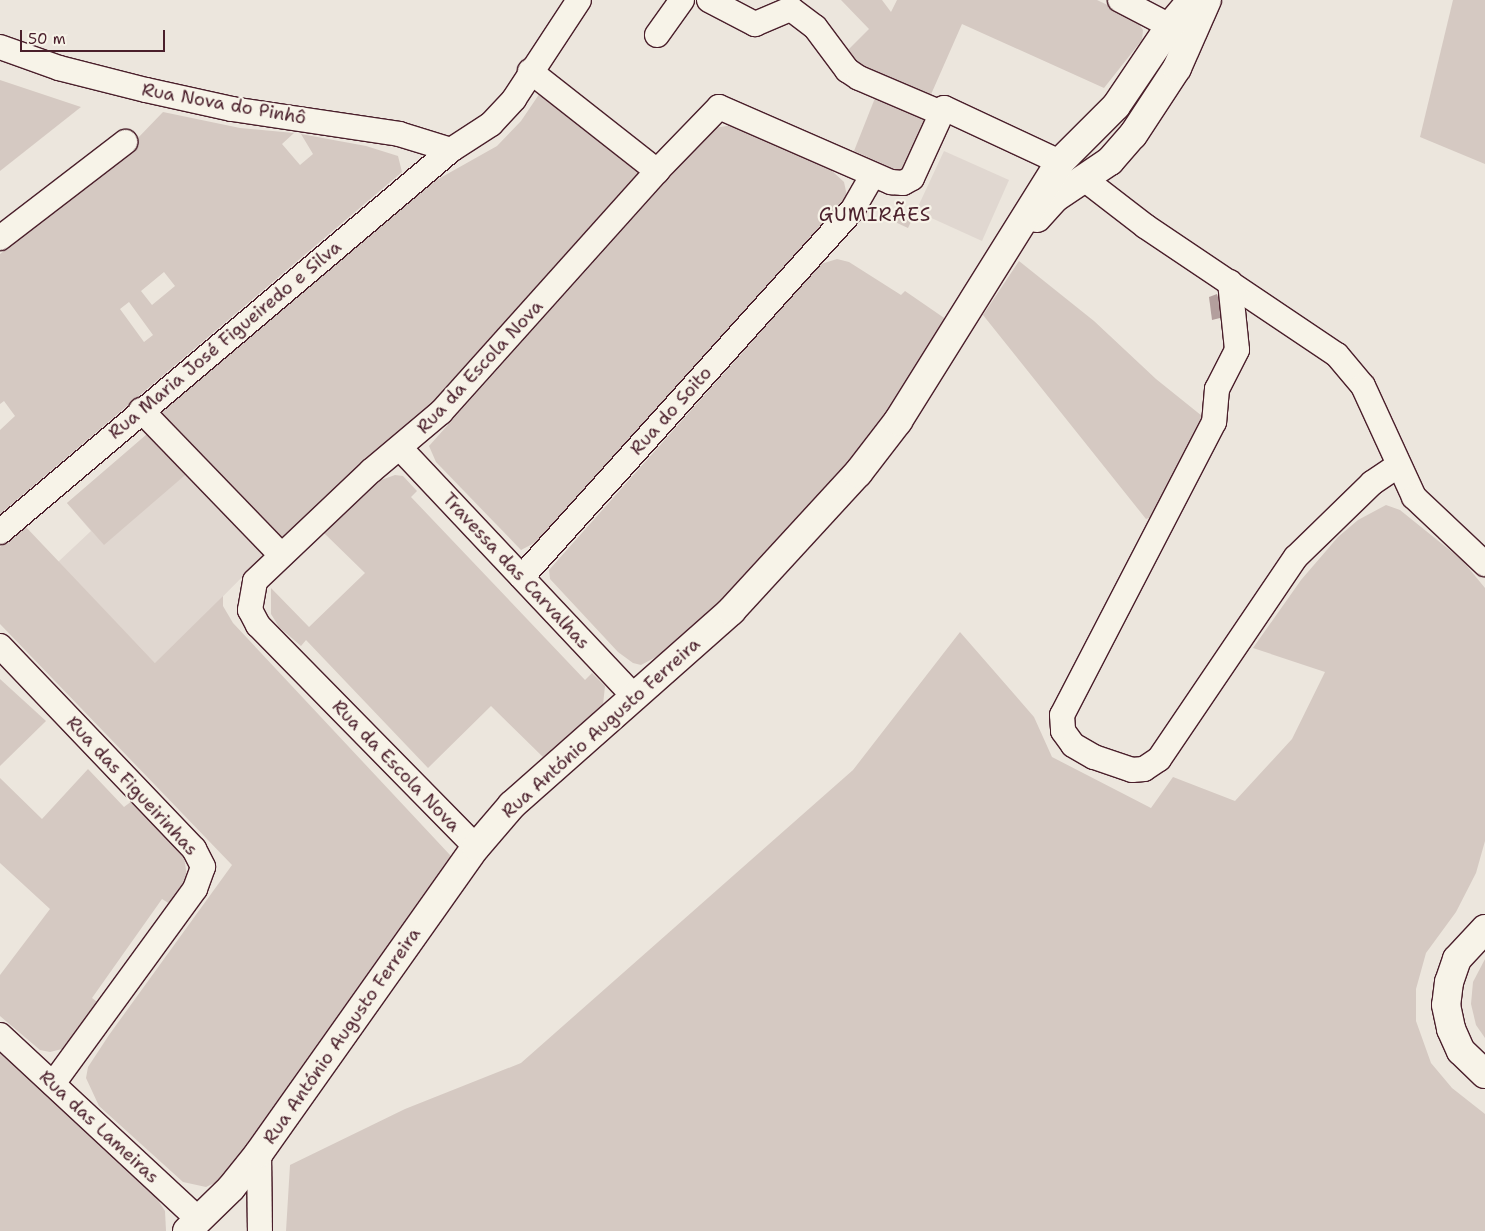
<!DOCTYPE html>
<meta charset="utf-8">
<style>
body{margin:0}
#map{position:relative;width:1485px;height:1231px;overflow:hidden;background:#ece6dd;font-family:"Shantell Sans",sans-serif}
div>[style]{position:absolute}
.built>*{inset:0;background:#e0d7d0}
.green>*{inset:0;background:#d5c9c2}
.water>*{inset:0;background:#b39f9d}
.roads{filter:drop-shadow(1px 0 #4a1f2b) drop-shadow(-1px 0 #4a1f2b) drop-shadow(0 1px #4a1f2b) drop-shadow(0 -1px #4a1f2b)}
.street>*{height:24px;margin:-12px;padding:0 12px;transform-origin:12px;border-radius:12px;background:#f7f3e8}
.secondary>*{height:28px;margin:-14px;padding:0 14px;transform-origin:14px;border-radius:14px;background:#f7f3e8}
.primary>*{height:28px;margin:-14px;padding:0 14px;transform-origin:14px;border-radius:14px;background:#f7f3e8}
span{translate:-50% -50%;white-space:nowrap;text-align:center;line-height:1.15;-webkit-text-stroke:4.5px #f7f3e8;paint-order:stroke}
.street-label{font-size:18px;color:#4a1f2b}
.neighbourhood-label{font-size:19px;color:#4a1f2b;letter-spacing:1px}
.scale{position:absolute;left:20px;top:30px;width:145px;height:22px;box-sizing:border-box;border:2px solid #4a1f2b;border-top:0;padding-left:6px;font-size:15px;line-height:18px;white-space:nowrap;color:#4a1f2b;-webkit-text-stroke:4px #f7f3e8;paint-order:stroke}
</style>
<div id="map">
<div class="built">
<i style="clip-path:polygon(944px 151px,1009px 180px,982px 241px,916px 211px)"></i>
<i style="clip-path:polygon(153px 429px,268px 551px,156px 664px,58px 562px,91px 531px,67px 503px)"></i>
</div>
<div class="green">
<i style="clip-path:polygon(841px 0,882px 0,891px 12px,897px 0,1097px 0,1135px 18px,1143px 30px,1142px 40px,1104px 88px,962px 24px,929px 99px,869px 74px,845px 53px,869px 29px)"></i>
<i style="clip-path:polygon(1453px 0,1485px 0,1485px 164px,1420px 137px)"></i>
<i style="clip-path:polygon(0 80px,81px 107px,0 171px)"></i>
<i style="clip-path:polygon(542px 90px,642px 172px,427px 412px,280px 543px,155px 417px,433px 182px,497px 146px,521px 121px)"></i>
<i style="clip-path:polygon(877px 93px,930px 116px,912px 158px,901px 172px,854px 151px)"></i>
<i style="clip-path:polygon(evenodd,163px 112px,240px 128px,294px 133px,282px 144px,300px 165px,313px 154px,301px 134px,366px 146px,398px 156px,402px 172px,0 514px,0 430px,15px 416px,4px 401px,0 404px,0 254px,108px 169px,163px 112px,164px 272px,175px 286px,152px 305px,141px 291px,164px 272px,163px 112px,129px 302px,153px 335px,144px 342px,120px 309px,129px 302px)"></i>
<i style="clip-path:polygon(733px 125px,831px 170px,844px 182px,847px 196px,540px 540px,521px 550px,436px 462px,429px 446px,714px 128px)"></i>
<i style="clip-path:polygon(916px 211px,908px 228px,882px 216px)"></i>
<i style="clip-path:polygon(837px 259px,849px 262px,901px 295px,905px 291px,950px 322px,875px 436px,721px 604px,658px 656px,641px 665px,633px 663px,618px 652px,550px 579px,549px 570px,821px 264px)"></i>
<i style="clip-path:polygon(1019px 261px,1094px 321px,1156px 379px,1202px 416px,1204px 424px,1156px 513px,1149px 518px,1146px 519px,983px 315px)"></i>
<i style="clip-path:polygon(153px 429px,191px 470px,104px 545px,67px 503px)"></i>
<i style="clip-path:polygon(395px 475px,403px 476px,417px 491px,411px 497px,585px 680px,592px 673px,605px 686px,603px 705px,544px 758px,491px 706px,428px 768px,306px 640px,301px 646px,279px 627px,271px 614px,271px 588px,309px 627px,365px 573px,324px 533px,381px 480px)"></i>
<i style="clip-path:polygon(1386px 505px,1400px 510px,1462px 560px,1485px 588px,1485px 841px,1476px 873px,1456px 912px,1426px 953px,1416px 989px,1416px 1021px,1431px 1063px,1452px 1088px,1485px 1114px,1485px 1231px,286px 1231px,290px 1165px,405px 1109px,521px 1063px,853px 770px,960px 632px,1034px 717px,1052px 757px,1151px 808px,1173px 777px,1235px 801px,1292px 739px,1325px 672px,1253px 648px,1301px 580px,1338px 537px,1358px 520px)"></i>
<i style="clip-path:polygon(24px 525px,155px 663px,223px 596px,223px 606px,233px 623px,450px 855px,451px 865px,280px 1105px,221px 1180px,206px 1187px,183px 1182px,99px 1106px,86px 1078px,88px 1067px,109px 1035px,232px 865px,0 624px,0 547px)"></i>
<i style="clip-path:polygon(0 679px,46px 721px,0 766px)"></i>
<i style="clip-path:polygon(88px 769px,124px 807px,132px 801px,184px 857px,187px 877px,170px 904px,162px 899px,92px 998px,100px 1004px,66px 1048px,50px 1052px,40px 1050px,0 1016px,0 975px,50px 909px,0 863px,0 778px,42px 819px)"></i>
<i style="clip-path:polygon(1485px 959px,1485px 1038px,1476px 1025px,1471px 1004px,1473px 982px)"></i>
<i style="clip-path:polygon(0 1051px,154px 1194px,165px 1211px,166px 1231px,0 1231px)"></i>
</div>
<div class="water">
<i style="clip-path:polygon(1217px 294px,1224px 317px,1212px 320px,1209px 297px)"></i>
</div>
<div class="roads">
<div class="street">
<i style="left:709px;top:0;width:52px;rotate:27.6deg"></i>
<i style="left:755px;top:24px;width:39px;rotate:-23deg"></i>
<i style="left:791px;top:9px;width:30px;rotate:37deg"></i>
<i style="left:815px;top:27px;width:54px;rotate:53.3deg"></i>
<i style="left:847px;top:70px;width:14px;rotate:34deg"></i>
<i style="left:859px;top:78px;width:89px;rotate:23.1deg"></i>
<i style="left:1120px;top:0;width:56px;rotate:27.5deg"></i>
<i style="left:657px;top:35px;width:43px;rotate:-54.5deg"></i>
<i style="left:0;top:47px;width:63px;rotate:19.6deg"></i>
<i style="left:59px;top:68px;width:90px;rotate:14.2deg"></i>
<i style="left:146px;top:90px;width:88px;rotate:12.5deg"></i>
<i style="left:232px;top:109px;width:169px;rotate:8.5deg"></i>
<i style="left:399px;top:134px;width:54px;rotate:17.1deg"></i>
<i style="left:530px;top:71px;width:162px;rotate:38.2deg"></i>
<i style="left:1083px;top:178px;width:78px;rotate:37.7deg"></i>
<i style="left:1145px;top:226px;width:231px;rotate:33.9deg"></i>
<i style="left:1337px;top:355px;width:40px;rotate:50deg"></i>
<i style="left:1363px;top:386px;width:122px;rotate:65.3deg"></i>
<i style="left:1414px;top:497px;width:98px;rotate:43.3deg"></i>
<i style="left:0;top:238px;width:158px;rotate:-37.5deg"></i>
<i style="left:1230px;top:282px;width:68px;rotate:84.1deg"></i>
<i style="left:1237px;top:350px;width:44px;rotate:117.1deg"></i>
<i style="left:1217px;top:389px;width:33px;rotate:95deg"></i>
<i style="left:1214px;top:422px;width:330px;rotate:117.4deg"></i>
<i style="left:1062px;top:715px;width:16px;rotate:86deg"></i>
<i style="left:1063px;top:731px;width:17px;rotate:54deg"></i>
<i style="left:1073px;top:745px;width:24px;rotate:30deg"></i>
<i style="left:1094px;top:757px;width:40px;rotate:18.9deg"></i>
<i style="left:1132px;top:770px;width:12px;rotate:-5deg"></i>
<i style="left:1144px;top:769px;width:18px;rotate:-34deg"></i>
<i style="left:1159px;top:759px;width:244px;rotate:-55.9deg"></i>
<i style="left:1296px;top:557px;width:106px;rotate:-44.2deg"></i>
<i style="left:1372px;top:483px;width:30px;rotate:-34deg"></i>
<i style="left:141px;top:410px;width:202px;rotate:46deg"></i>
<i style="left:400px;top:448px;width:340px;rotate:46.7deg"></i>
<i style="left:0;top:532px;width:591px;rotate:-40.26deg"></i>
<i style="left:451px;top:150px;width:48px;rotate:-33deg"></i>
<i style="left:491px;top:124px;width:34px;rotate:-47deg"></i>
<i style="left:514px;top:99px;width:118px;rotate:-56.7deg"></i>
<i style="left:522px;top:577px;width:495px;rotate:-48deg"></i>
<i style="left:853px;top:209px;width:38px;rotate:-60deg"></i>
<i style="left:0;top:646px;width:281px;rotate:46.3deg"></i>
<i style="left:194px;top:849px;width:20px;rotate:63deg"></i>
<i style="left:203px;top:867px;width:23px;rotate:110deg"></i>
<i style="left:195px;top:889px;width:241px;rotate:126.1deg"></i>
<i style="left:476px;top:847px;width:311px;rotate:-134.5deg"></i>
<i style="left:258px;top:625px;width:17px;rotate:-118deg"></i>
<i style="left:250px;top:610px;width:29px;rotate:-80deg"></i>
<i style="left:255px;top:581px;width:160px;rotate:-43.5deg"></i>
<i style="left:371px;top:471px;width:92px;rotate:-40.1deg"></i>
<i style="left:441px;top:412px;width:324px;rotate:-48.1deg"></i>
<i style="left:657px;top:171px;width:89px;rotate:-45.9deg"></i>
<i style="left:719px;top:107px;width:188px;rotate:23.6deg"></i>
<i style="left:891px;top:182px;width:12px;rotate:5deg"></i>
<i style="left:903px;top:183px;width:10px;rotate:-29deg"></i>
<i style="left:912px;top:178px;width:77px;rotate:-65.4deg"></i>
<i style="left:944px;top:108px;width:128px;rotate:25deg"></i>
<i style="left:0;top:1035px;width:272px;rotate:42.9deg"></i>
<i style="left:259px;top:1153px;width:78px;rotate:89.3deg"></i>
</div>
<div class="secondary">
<i style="left:1037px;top:218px;width:27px;rotate:-48deg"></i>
<i style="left:1055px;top:198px;width:66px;rotate:-33.9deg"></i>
<i style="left:1110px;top:161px;width:35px;rotate:-49deg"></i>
<i style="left:1133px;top:135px;width:80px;rotate:-56.7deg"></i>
<i style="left:1177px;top:68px;width:74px;rotate:-66.2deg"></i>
<i style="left:187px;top:1231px;width:62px;rotate:-44.3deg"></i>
<i style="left:231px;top:1188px;width:45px;rotate:-51.3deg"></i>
<i style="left:259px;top:1153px;width:375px;rotate:-54.7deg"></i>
<i style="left:476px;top:847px;width:55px;rotate:-49.4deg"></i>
<i style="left:512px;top:805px;width:293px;rotate:-41.5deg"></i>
<i style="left:731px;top:611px;width:188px;rotate:-47.4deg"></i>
<i style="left:858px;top:473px;width:66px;rotate:-52.4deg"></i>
<i style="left:898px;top:421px;width:305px;rotate:-58deg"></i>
<i style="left:1060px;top:162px;width:79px;rotate:-45deg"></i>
<i style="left:1116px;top:106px;width:97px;rotate:-56deg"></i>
<i style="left:1170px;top:26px;width:34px;rotate:-50deg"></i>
</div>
<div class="primary">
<i style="left:1485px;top:929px;width:41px;rotate:133deg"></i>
<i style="left:1457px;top:959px;width:24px;rotate:109deg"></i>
<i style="left:1449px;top:982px;width:23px;rotate:97deg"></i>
<i style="left:1446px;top:1005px;width:25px;rotate:78deg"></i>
<i style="left:1451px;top:1029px;width:24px;rotate:66deg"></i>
<i style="left:1461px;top:1051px;width:33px;rotate:44deg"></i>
</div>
</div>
<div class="street-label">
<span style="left:224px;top:104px;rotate:10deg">Rua Nova do Pinhô</span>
<span style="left:225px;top:340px;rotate:-40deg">Rua Maria José Figueiredo e Silva</span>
<span style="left:480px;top:367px;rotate:-47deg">Rua da Escola Nova</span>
<span style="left:671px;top:411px;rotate:-48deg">Rua do Soito</span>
<span style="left:516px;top:571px;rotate:47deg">Travessa das Carvalhas</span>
<span style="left:601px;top:728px;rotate:-42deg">Rua António Augusto Ferreira</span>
<span style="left:396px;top:766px;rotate:46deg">Rua da Escola Nova</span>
<span style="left:132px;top:786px;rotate:47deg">Rua das Figueirinhas</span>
<span style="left:342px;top:1036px;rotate:-55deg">Rua António Augusto Ferreira</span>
<span style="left:99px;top:1127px;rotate:43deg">Rua das Lameiras</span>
</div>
<div class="neighbourhood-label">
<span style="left:875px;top:215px">GUMIRÃES</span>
</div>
<div class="scale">50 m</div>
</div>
